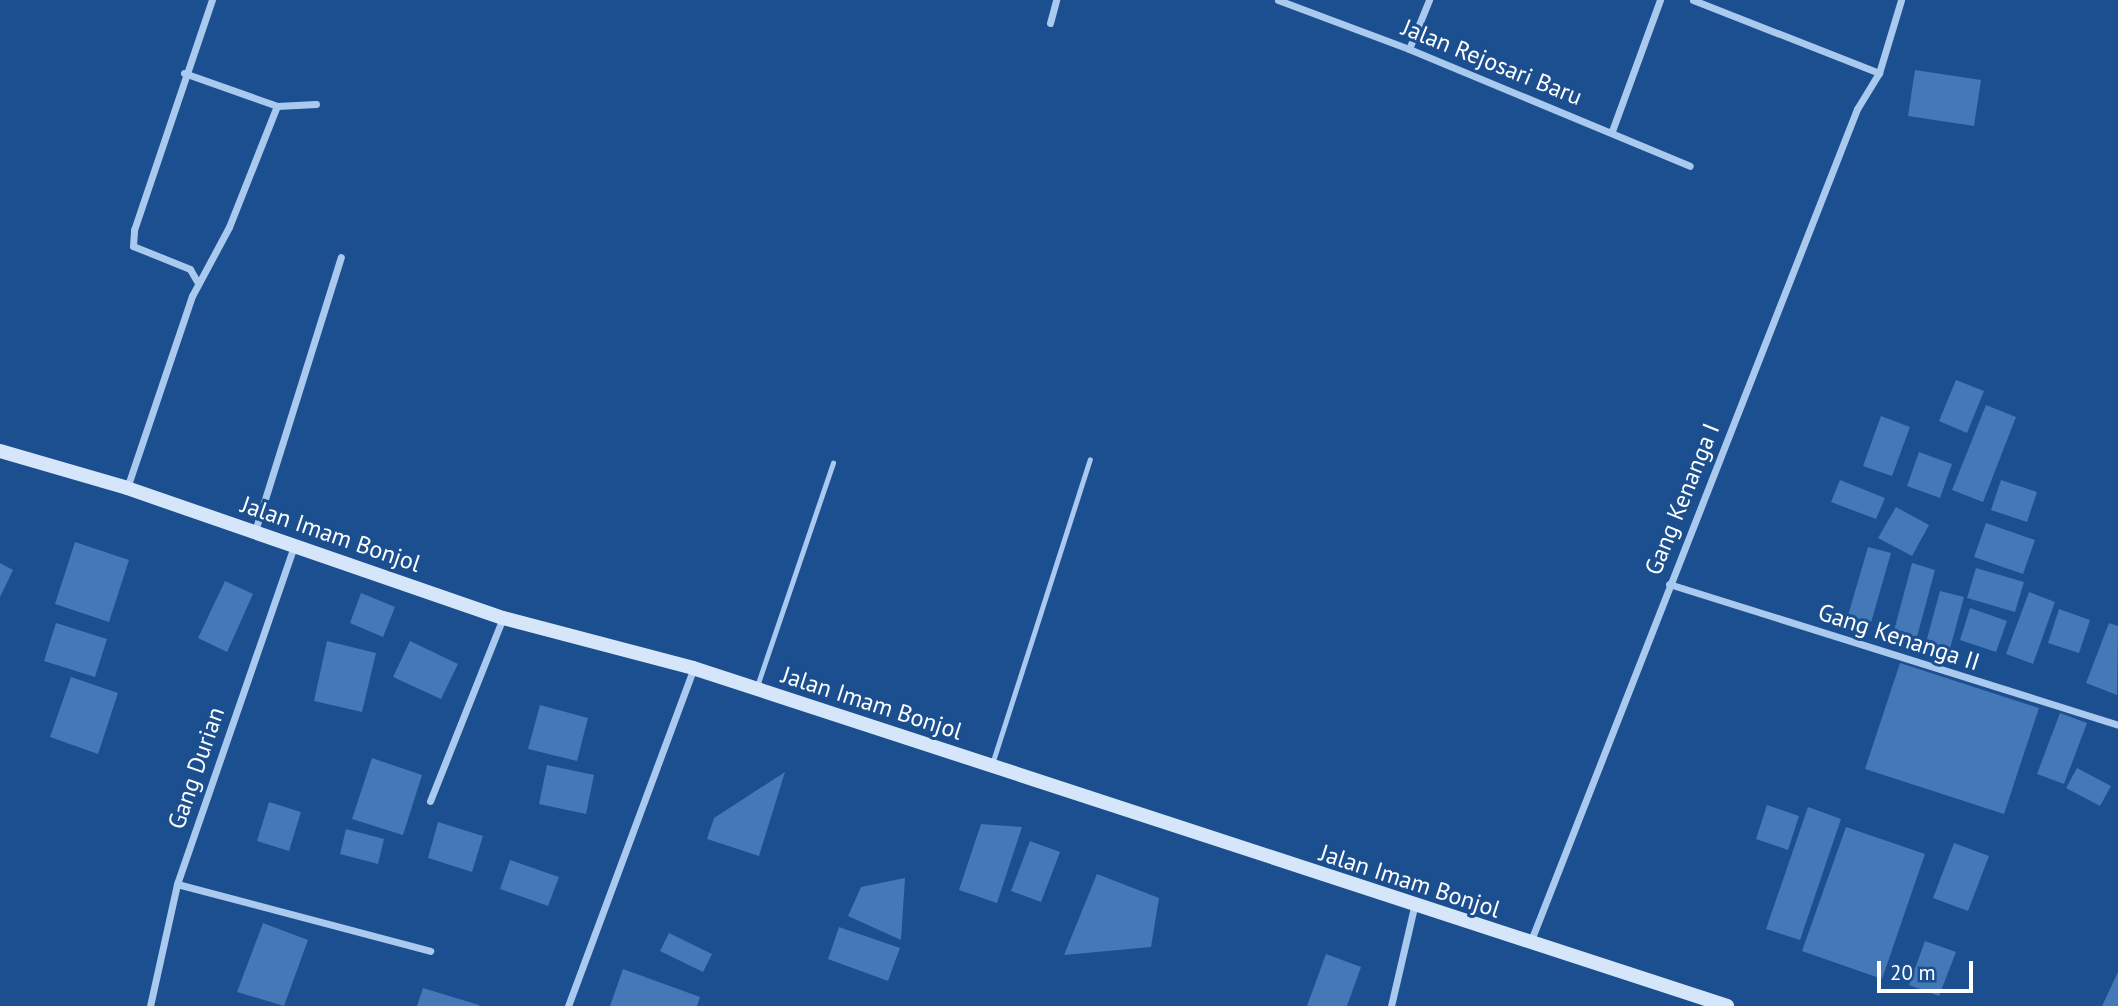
<!DOCTYPE html>
<style>
body{margin:0}
#map{position:relative;width:2118px;height:1006px;overflow:hidden;background:#1b4f8f;font-family:"PT Sans",sans-serif}
div>[style]{position:absolute}
.building>*{inset:0;background:#4478b7}
.lane>*{height:5px;margin:-2.5px;padding:0 2.5px;transform-origin:2.5px;border-radius:2.5px;background:#a9c9ee}
.street>*{height:7px;margin:-3.5px;padding:0 3.5px;transform-origin:3.5px;border-radius:3.5px;background:#a9c9ee}
.secondary>*{height:14px;margin:-7px;padding:0 7px;transform-origin:7px;border-radius:7px;background:#d6e6fa}
span{translate:-50% -50%;white-space:nowrap;text-align:center;line-height:1.15;-webkit-text-stroke:6px #1b4f8f;paint-order:stroke}
.street-label{font-size:24px;color:#fff}
.scale{position:absolute;left:1877px;top:961px;width:96px;height:32px;box-sizing:border-box;border:4px solid #fff;border-top:0;padding-left:9px;font-size:21px;line-height:24px;white-space:nowrap;color:#fff;-webkit-text-stroke:5px #1b4f8f;paint-order:stroke}
</style>
<div id="map">
<div class="building">
<i style="clip-path:polygon(1915px 70px,1981px 80px,1974px 126px,1908px 116px)"></i>
<i style="clip-path:polygon(1956px 380px,1984px 391px,1967px 433px,1939px 421px)"></i>
<i style="clip-path:polygon(1986px 405px,2016px 417px,1983px 502px,1952px 490px)"></i>
<i style="clip-path:polygon(1881px 416px,1910px 427px,1892px 476px,1863px 466px)"></i>
<i style="clip-path:polygon(1919px 452px,1952px 464px,1940px 498px,1907px 486px)"></i>
<i style="clip-path:polygon(1840px 480px,1885px 498px,1876px 519px,1831px 502px)"></i>
<i style="clip-path:polygon(2001px 480px,2037px 492px,2027px 522px,1991px 510px)"></i>
<i style="clip-path:polygon(1896px 507px,1929px 525px,1912px 556px,1878px 538px)"></i>
<i style="clip-path:polygon(1986px 523px,2035px 540px,2023px 574px,1974px 557px)"></i>
<i style="clip-path:polygon(75px 542px,129px 560px,109px 622px,55px 604px)"></i>
<i style="clip-path:polygon(1868px 547px,1891px 553px,1870px 626px,1847px 619px)"></i>
<i style="clip-path:polygon(0 563px,13px 570px,0 597px)"></i>
<i style="clip-path:polygon(1912px 563px,1935px 570px,1914px 648px,1891px 642px)"></i>
<i style="clip-path:polygon(1976px 568px,2024px 582px,2015px 612px,1967px 598px)"></i>
<i style="clip-path:polygon(225px 581px,253px 594px,227px 652px,198px 638px)"></i>
<i style="clip-path:polygon(1940px 591px,1964px 597px,1949px 652px,1925px 646px)"></i>
<i style="clip-path:polygon(2029px 592px,2055px 602px,2033px 664px,2006px 654px)"></i>
<i style="clip-path:polygon(361px 593px,395px 607px,383px 637px,350px 623px)"></i>
<i style="clip-path:polygon(1970px 608px,2007px 621px,1996px 652px,1960px 640px)"></i>
<i style="clip-path:polygon(2059px 609px,2090px 620px,2079px 653px,2048px 643px)"></i>
<i style="clip-path:polygon(56px 623px,107px 639px,95px 677px,44px 661px)"></i>
<i style="clip-path:polygon(2109px 623px,2118px 626px,2117px 695px,2086px 683px)"></i>
<i style="clip-path:polygon(327px 641px,376px 653px,362px 712px,314px 701px)"></i>
<i style="clip-path:polygon(410px 641px,458px 664px,441px 699px,393px 677px)"></i>
<i style="clip-path:polygon(1900px 663px,2039px 708px,2004px 814px,1865px 769px)"></i>
<i style="clip-path:polygon(71px 677px,118px 693px,98px 754px,50px 737px)"></i>
<i style="clip-path:polygon(540px 705px,588px 718px,577px 761px,528px 749px)"></i>
<i style="clip-path:polygon(2060px 713px,2087px 723px,2064px 784px,2037px 774px)"></i>
<i style="clip-path:polygon(372px 758px,422px 775px,403px 835px,352px 819px)"></i>
<i style="clip-path:polygon(547px 765px,594px 775px,586px 814px,539px 804px)"></i>
<i style="clip-path:polygon(2077px 768px,2111px 786px,2100px 806px,2066px 788px)"></i>
<i style="clip-path:polygon(785px 772px,759px 856px,707px 839px,714px 818px)"></i>
<i style="clip-path:polygon(269px 802px,301px 812px,289px 851px,257px 841px)"></i>
<i style="clip-path:polygon(1767px 805px,1799px 816px,1788px 850px,1756px 839px)"></i>
<i style="clip-path:polygon(1808px 807px,1841px 819px,1800px 940px,1766px 929px)"></i>
<i style="clip-path:polygon(438px 822px,483px 836px,472px 872px,428px 858px)"></i>
<i style="clip-path:polygon(981px 824px,1022px 827px,997px 903px,959px 890px)"></i>
<i style="clip-path:polygon(1846px 827px,1925px 854px,1882px 979px,1802px 951px)"></i>
<i style="clip-path:polygon(346px 829px,384px 839px,378px 864px,340px 854px)"></i>
<i style="clip-path:polygon(1030px 841px,1060px 852px,1041px 902px,1011px 891px)"></i>
<i style="clip-path:polygon(1954px 843px,1989px 856px,1968px 911px,1933px 898px)"></i>
<i style="clip-path:polygon(510px 860px,559px 877px,548px 906px,500px 889px)"></i>
<i style="clip-path:polygon(1097px 874px,1159px 898px,1151px 947px,1064px 955px)"></i>
<i style="clip-path:polygon(905px 878px,901px 940px,848px 916px,861px 887px)"></i>
<i style="clip-path:polygon(263px 923px,308px 940px,284px 1006px,237px 992px)"></i>
<i style="clip-path:polygon(839px 927px,900px 948px,888px 981px,828px 959px)"></i>
<i style="clip-path:polygon(669px 933px,712px 954px,703px 972px,660px 951px)"></i>
<i style="clip-path:polygon(1925px 941px,1956px 952px,1939px 996px,1909px 985px)"></i>
<i style="clip-path:polygon(1326px 954px,1361px 967px,1347px 1006px,1307px 1006px)"></i>
<i style="clip-path:polygon(623px 969px,700px 997px,697px 1006px,610px 1006px)"></i>
<i style="clip-path:polygon(2118px 972px,2118px 1006px,2102px 1006px)"></i>
<i style="clip-path:polygon(423px 988px,479px 1005px,479px 1006px,417px 1006px)"></i>
</div>
<div class="lane">
<i style="left:757px;top:686px;width:236px;rotate:-71.2deg"></i>
<i style="left:992px;top:764px;width:320px;rotate:-72.2deg"></i>
</div>
<div class="street">
<i style="left:1278px;top:0;width:140px;rotate:20.5deg"></i>
<i style="left:1409px;top:49px;width:304px;rotate:22.6deg"></i>
<i style="left:1693px;top:0;width:200px;rotate:21.4deg"></i>
<i style="left:1050px;top:23px;width:24px;rotate:-75deg"></i>
<i style="left:1409px;top:49px;width:53px;rotate:-67.8deg"></i>
<i style="left:184px;top:73px;width:99px;rotate:19.5deg"></i>
<i style="left:277px;top:106px;width:39px;rotate:-3deg"></i>
<i style="left:1612px;top:131px;width:140px;rotate:-69.9deg"></i>
<i style="left:198px;top:283px;width:16px;rotate:-120deg"></i>
<i style="left:190px;top:269px;width:61px;rotate:-158deg"></i>
<i style="left:133px;top:246px;width:16px;rotate:-86deg"></i>
<i style="left:134px;top:230px;width:243px;rotate:-71.3deg"></i>
<i style="left:127px;top:488px;width:203px;rotate:-71.3deg"></i>
<i style="left:192px;top:296px;width:78px;rotate:-61.8deg"></i>
<i style="left:229px;top:227px;width:130px;rotate:-68.4deg"></i>
<i style="left:255px;top:531px;width:287px;rotate:-72.6deg"></i>
<i style="left:1669px;top:584px;width:471px;rotate:17.4deg"></i>
<i style="left:430px;top:801px;width:197px;rotate:-68.3deg"></i>
<i style="left:177px;top:884px;width:262px;rotate:14.8deg"></i>
<i style="left:1530px;top:943px;width:896px;rotate:-68.59deg"></i>
<i style="left:1857px;top:109px;width:42px;rotate:-58.6deg"></i>
<i style="left:1879px;top:73px;width:76px;rotate:-73.2deg"></i>
<i style="left:150px;top:1006px;width:125px;rotate:-77.5deg"></i>
<i style="left:177px;top:884px;width:358px;rotate:-70.9deg"></i>
<i style="left:568px;top:1006px;width:359px;rotate:-69.6deg"></i>
<i style="left:1391px;top:1006px;width:102px;rotate:-76.9deg"></i>
</div>
<div class="secondary">
<i style="left:0;top:451px;width:132px;rotate:16.2deg"></i>
<i style="left:127px;top:488px;width:398px;rotate:19.1deg"></i>
<i style="left:503px;top:618px;width:196px;rotate:14.7deg"></i>
<i style="left:693px;top:668px;width:1088px;rotate:18.1deg"></i>
</div>
<div class="street-label">
<span style="left:1492px;top:62px;rotate:22deg">Jalan Rejosari Baru</span>
<span style="left:1682px;top:499px;rotate:-68deg">Gang Kenanga I</span>
<span style="left:331px;top:534px;rotate:19deg">Jalan Imam Bonjol</span>
<span style="left:1899px;top:637px;rotate:18deg">Gang Kenanga II</span>
<span style="left:872px;top:703px;rotate:18deg">Jalan Imam Bonjol</span>
<span style="left:196px;top:768px;rotate:-71deg">Gang Durian</span>
<span style="left:1410px;top:881px;rotate:18deg">Jalan Imam Bonjol</span>
</div>
<div class="scale">20 m</div>
</div>
